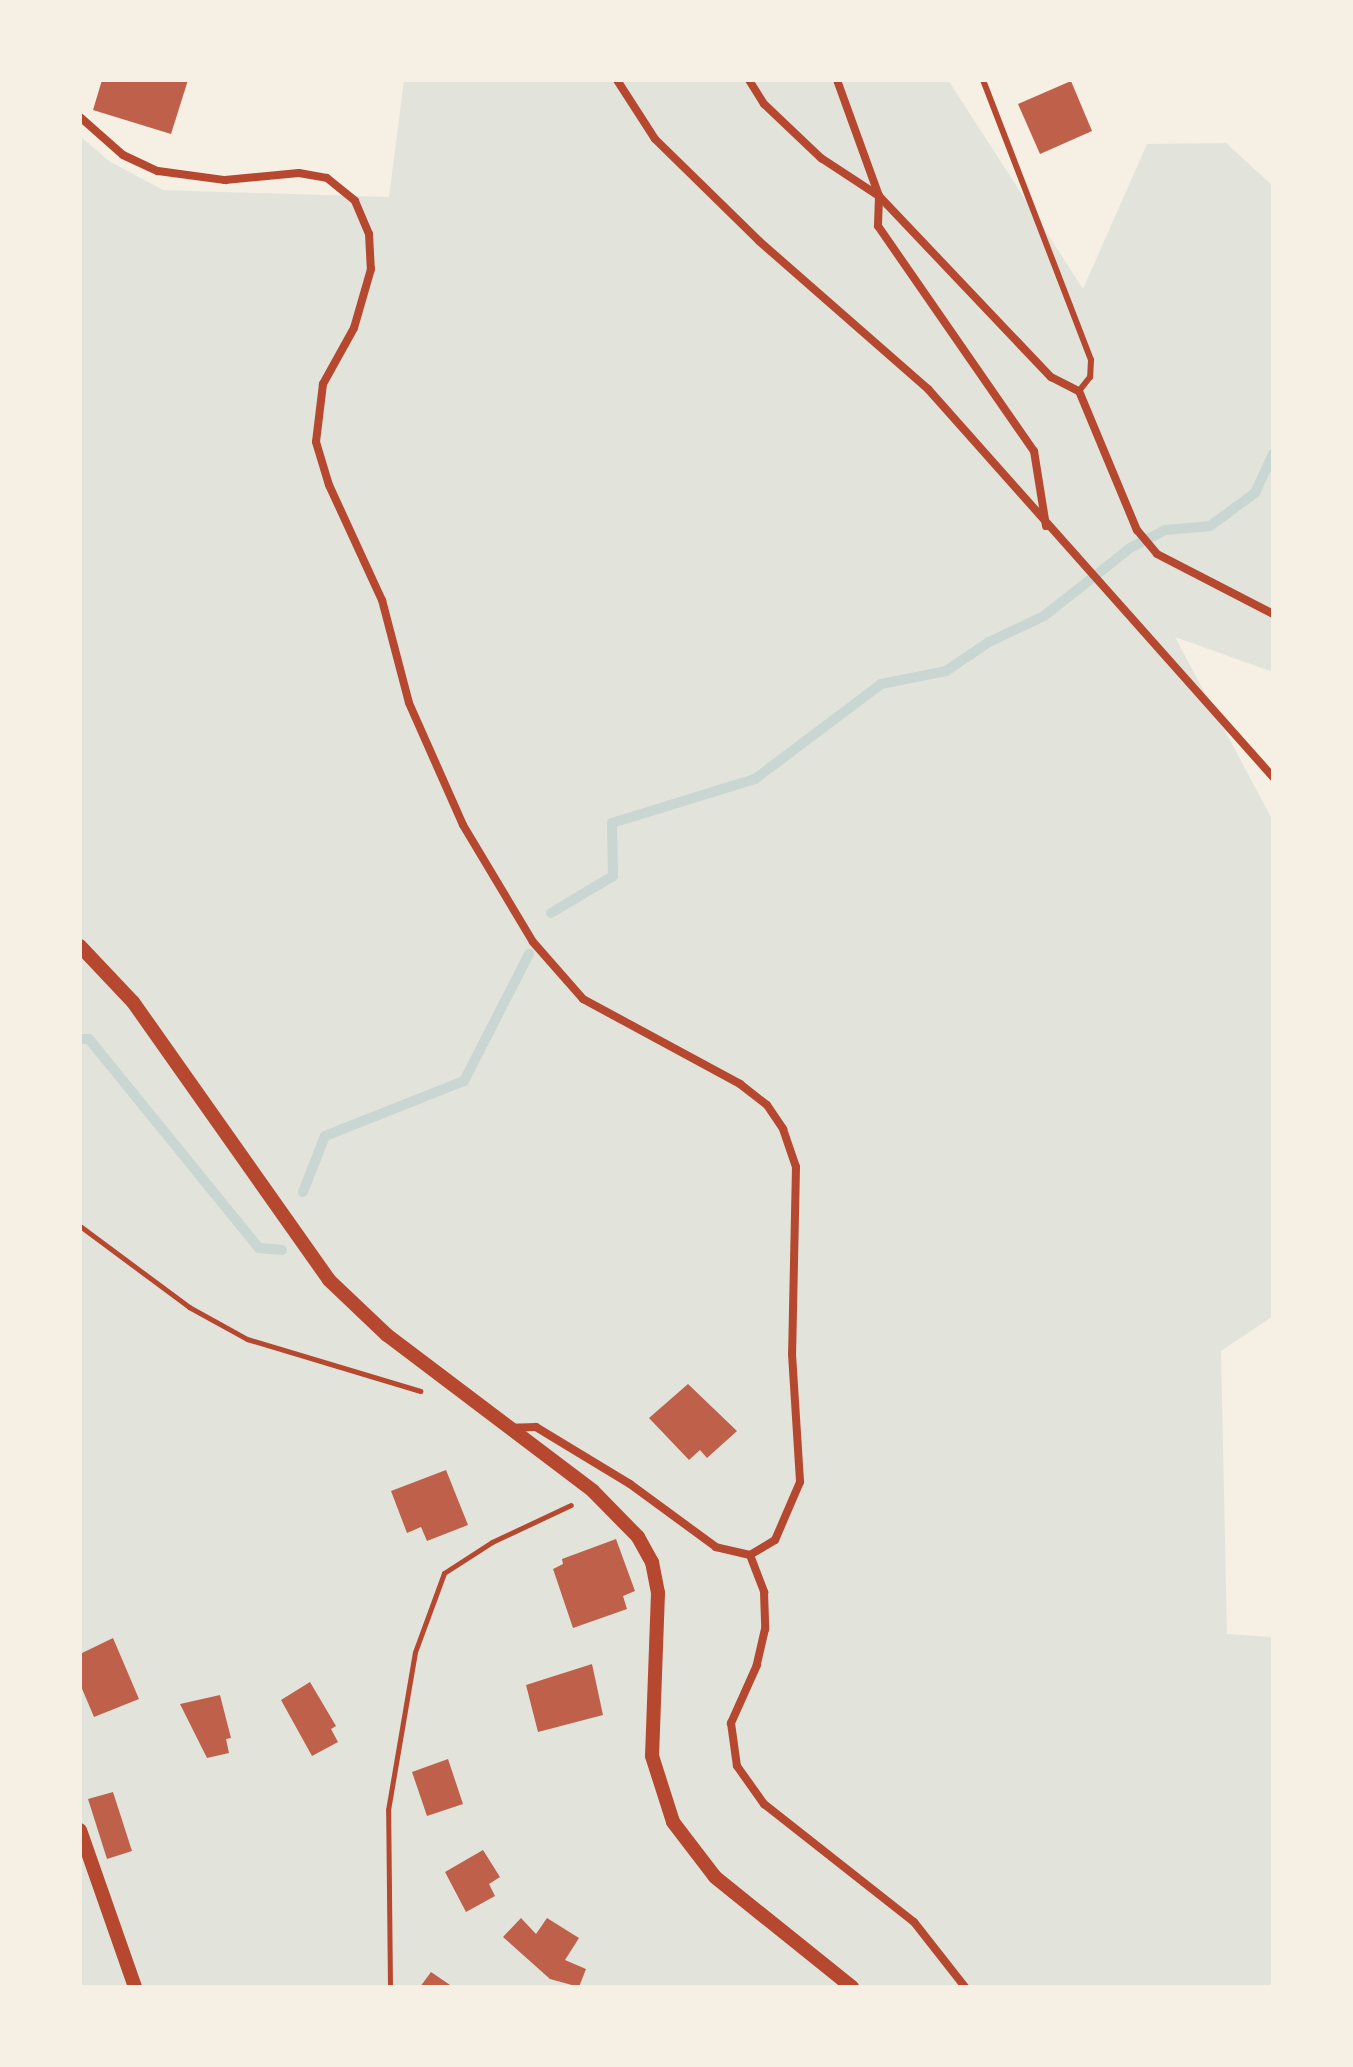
<!DOCTYPE html>
<style>
body{margin:0}
#map{position:relative;width:1353px;height:2067px;overflow:hidden;background:#f6efe4;font-family:Signika,sans-serif}
div>[style]{position:absolute}
.green>*{inset:0;background:#e2e4dc}
.stream>*{height:10px;margin:-5px;padding:0 5px;transform-origin:5px;border-radius:5px;background:#c9d6d2}
.building>*{inset:0;background:#bf614a}
.path>*{height:5px;margin:-2.5px;padding:0 2.5px;transform-origin:2.5px;border-radius:2.5px;background:#b5482f}
.service>*{height:6px;margin:-3px;padding:0 3px;transform-origin:3px;border-radius:3px;background:#b5482f}
.minor>*{height:8px;margin:-4px;padding:0 4px;transform-origin:4px;border-radius:4px;background:#b5482f}
.tertiary>*{height:14px;margin:-7px;padding:0 7px;transform-origin:7px;border-radius:7px;background:#b5482f}
span{translate:-50% -50%;white-space:nowrap;text-align:center;line-height:1.15;-webkit-text-stroke:7px #f6efe4;paint-order:stroke}
.frame{position:absolute;inset:0;border:82px solid #f6efe4;pointer-events:none}
</style>
<div id="map">
<div class="green">
<i style="clip-path:polygon(404px 80px,948px 80px,1083px 289px,1147px 144px,1226px 143px,1273px 186px,1273px 672px,1175px 637px,1273px 821px,1273px 1316px,1221px 1351px,1227px 1634px,1273px 1637px,1273px 1987px,80px 1987px,80px 136px,109px 161px,163px 190px,389px 197px)"></i>
</div>
<div class="stream">
<i style="left:551px;top:913px;width:72px;rotate:-30.8deg"></i>
<i style="left:613px;top:876px;width:53px;rotate:-91.1deg"></i>
<i style="left:612px;top:823px;width:150px;rotate:-17.1deg"></i>
<i style="left:755px;top:779px;width:158px;rotate:-37deg"></i>
<i style="left:881px;top:684px;width:66px;rotate:-11.3deg"></i>
<i style="left:946px;top:671px;width:52px;rotate:-34deg"></i>
<i style="left:989px;top:642px;width:61px;rotate:-25.3deg"></i>
<i style="left:1044px;top:616px;width:110px;rotate:-38.3deg"></i>
<i style="left:1130px;top:548px;width:39px;rotate:-27deg"></i>
<i style="left:1165px;top:530px;width:45px;rotate:-5.1deg"></i>
<i style="left:1210px;top:526px;width:56px;rotate:-36.3deg"></i>
<i style="left:1255px;top:493px;width:43px;rotate:-65.2deg"></i>
<i style="left:80px;top:1039px;width:9px"></i>
<i style="left:89px;top:1039px;width:269px;rotate:50.9deg"></i>
<i style="left:259px;top:1248px;width:23px;rotate:5deg"></i>
<i style="left:303px;top:1192px;width:60px;rotate:-68.6deg"></i>
<i style="left:325px;top:1136px;width:149px;rotate:-21.6deg"></i>
<i style="left:464px;top:1081px;width:143px;rotate:-62.9deg"></i>
</div>
<div class="building">
<i style="clip-path:polygon(102px 80px,188px 80px,171px 134px,93px 110px)"></i>
<i style="clip-path:polygon(1071px 81px,1092px 131px,1040px 154px,1018px 104px)"></i>
<i style="clip-path:polygon(688px 1384px,737px 1431px,707px 1458px,700px 1450px,689px 1460px,649px 1418px)"></i>
<i style="clip-path:polygon(446px 1470px,468px 1525px,427px 1541px,421px 1527px,407px 1533px,391px 1491px)"></i>
<i style="clip-path:polygon(616px 1539px,635px 1591px,623px 1596px,627px 1609px,573px 1628px,553px 1569px,563px 1564px,562px 1559px)"></i>
<i style="clip-path:polygon(113px 1638px,139px 1699px,94px 1717px,80px 1684px,80px 1654px)"></i>
<i style="clip-path:polygon(592px 1664px,603px 1715px,538px 1732px,526px 1685px)"></i>
<i style="clip-path:polygon(310px 1682px,336px 1726px,331px 1729px,338px 1742px,312px 1756px,281px 1700px)"></i>
<i style="clip-path:polygon(220px 1695px,231px 1738px,226px 1739px,229px 1753px,207px 1758px,180px 1704px)"></i>
<i style="clip-path:polygon(448px 1759px,463px 1804px,427px 1816px,412px 1772px)"></i>
<i style="clip-path:polygon(113px 1792px,132px 1851px,107px 1859px,88px 1799px)"></i>
<i style="clip-path:polygon(483px 1850px,500px 1877px,489px 1884px,495px 1896px,466px 1912px,445px 1872px)"></i>
<i style="clip-path:polygon(521px 1918px,536px 1934px,547px 1918px,579px 1938px,565px 1960px,586px 1969px,579px 1987px,550px 1979px,503px 1937px)"></i>
<i style="clip-path:polygon(431px 1972px,453px 1987px,420px 1987px)"></i>
</div>
<div class="path">
<i style="left:80px;top:1226px;width:136px;rotate:36.6deg"></i>
<i style="left:189px;top:1307px;width:66px;rotate:28.9deg"></i>
<i style="left:247px;top:1339px;width:181px;rotate:16.7deg"></i>
<i style="left:390px;top:1987px;width:177px;rotate:-90.6deg"></i>
<i style="left:388px;top:1810px;width:160px;rotate:-80.3deg"></i>
<i style="left:415px;top:1652px;width:84px;rotate:-69.8deg"></i>
<i style="left:444px;top:1573px;width:57px;rotate:-32.9deg"></i>
<i style="left:492px;top:1542px;width:87px;rotate:-25.1deg"></i>
</div>
<div class="service">
<i style="left:983px;top:80px;width:300px;rotate:68.9deg"></i>
<i style="left:1091px;top:360px;width:17px;rotate:93deg"></i>
<i style="left:1090px;top:377px;width:18px;rotate:128deg"></i>
</div>
<div class="minor">
<i style="left:617px;top:80px;width:70px;rotate:57.2deg"></i>
<i style="left:655px;top:139px;width:146px;rotate:44.4deg"></i>
<i style="left:759px;top:241px;width:225px;rotate:41.2deg"></i>
<i style="left:928px;top:389px;width:519px;rotate:48.36deg"></i>
<i style="left:749px;top:80px;width:28px;rotate:58deg"></i>
<i style="left:764px;top:104px;width:79px;rotate:43.5deg"></i>
<i style="left:821px;top:158px;width:69px;rotate:33.2deg"></i>
<i style="left:879px;top:196px;width:250px;rotate:46.5deg"></i>
<i style="left:1051px;top:377px;width:31px;rotate:27deg"></i>
<i style="left:1079px;top:391px;width:151px;rotate:67.4deg"></i>
<i style="left:1137px;top:530px;width:31px;rotate:50deg"></i>
<i style="left:1157px;top:554px;width:131px;rotate:27.3deg"></i>
<i style="left:837px;top:80px;width:123px;rotate:70.1deg"></i>
<i style="left:879px;top:196px;width:30px;rotate:92deg"></i>
<i style="left:878px;top:226px;width:274px;rotate:55.3deg"></i>
<i style="left:1034px;top:451px;width:76px;rotate:80.9deg"></i>
<i style="left:80px;top:117px;width:57px;rotate:41.5deg"></i>
<i style="left:123px;top:155px;width:38px;rotate:25deg"></i>
<i style="left:158px;top:171px;width:68px;rotate:7.7deg"></i>
<i style="left:225px;top:180px;width:74px;rotate:-5.4deg"></i>
<i style="left:299px;top:173px;width:28px;rotate:10deg"></i>
<i style="left:327px;top:178px;width:36px;rotate:39deg"></i>
<i style="left:355px;top:201px;width:36px;rotate:67deg"></i>
<i style="left:369px;top:234px;width:35px;rotate:87deg"></i>
<i style="left:371px;top:269px;width:61px;rotate:106.1deg"></i>
<i style="left:354px;top:328px;width:64px;rotate:119deg"></i>
<i style="left:323px;top:384px;width:58px;rotate:96.9deg"></i>
<i style="left:316px;top:442px;width:45px;rotate:73.2deg"></i>
<i style="left:329px;top:485px;width:127px;rotate:65.3deg"></i>
<i style="left:382px;top:600px;width:106px;rotate:75.3deg"></i>
<i style="left:409px;top:703px;width:133px;rotate:66.1deg"></i>
<i style="left:463px;top:825px;width:136px;rotate:59.1deg"></i>
<i style="left:533px;top:942px;width:76px;rotate:48.7deg"></i>
<i style="left:583px;top:999px;width:179px;rotate:28.4deg"></i>
<i style="left:740px;top:1084px;width:34px;rotate:38deg"></i>
<i style="left:767px;top:1105px;width:29px;rotate:56deg"></i>
<i style="left:783px;top:1129px;width:40px;rotate:71.1deg"></i>
<i style="left:796px;top:1167px;width:187px;rotate:91.2deg"></i>
<i style="left:792px;top:1354px;width:128px;rotate:86.4deg"></i>
<i style="left:800px;top:1482px;width:63px;rotate:113.3deg"></i>
<i style="left:775px;top:1540px;width:29px;rotate:149deg"></i>
<i style="left:750px;top:1555px;width:35px;rotate:-167deg"></i>
<i style="left:716px;top:1547px;width:107px;rotate:-143.8deg"></i>
<i style="left:630px;top:1484px;width:110px;rotate:-148.8deg"></i>
<i style="left:536px;top:1427px;width:24px;rotate:178deg"></i>
<i style="left:750px;top:1555px;width:40px;rotate:69deg"></i>
<i style="left:764px;top:1592px;width:37px;rotate:88deg"></i>
<i style="left:765px;top:1629px;width:37px;rotate:103deg"></i>
<i style="left:757px;top:1665px;width:64px;rotate:114.1deg"></i>
<i style="left:731px;top:1723px;width:43px;rotate:82.1deg"></i>
<i style="left:737px;top:1766px;width:47px;rotate:54.6deg"></i>
<i style="left:764px;top:1804px;width:191px;rotate:38.2deg"></i>
<i style="left:914px;top:1922px;width:83px;rotate:51.9deg"></i>
</div>
<div class="tertiary">
<i style="left:80px;top:946px;width:77px;rotate:46.6deg"></i>
<i style="left:133px;top:1002px;width:340px;rotate:54.8deg"></i>
<i style="left:329px;top:1280px;width:80px;rotate:43.5deg"></i>
<i style="left:387px;top:1335px;width:258px;rotate:37.1deg"></i>
<i style="left:593px;top:1491px;width:64px;rotate:45.6deg"></i>
<i style="left:638px;top:1537px;width:29px;rotate:61deg"></i>
<i style="left:652px;top:1562px;width:32px;rotate:79deg"></i>
<i style="left:658px;top:1593px;width:163px;rotate:92.1deg"></i>
<i style="left:652px;top:1756px;width:69px;rotate:72.3deg"></i>
<i style="left:673px;top:1822px;width:69px;rotate:52.6deg"></i>
<i style="left:715px;top:1877px;width:176px;rotate:38.8deg"></i>
<i style="left:80px;top:1830px;width:166px;rotate:70.7deg"></i>
</div>
<div class="frame"></div>
</div>
